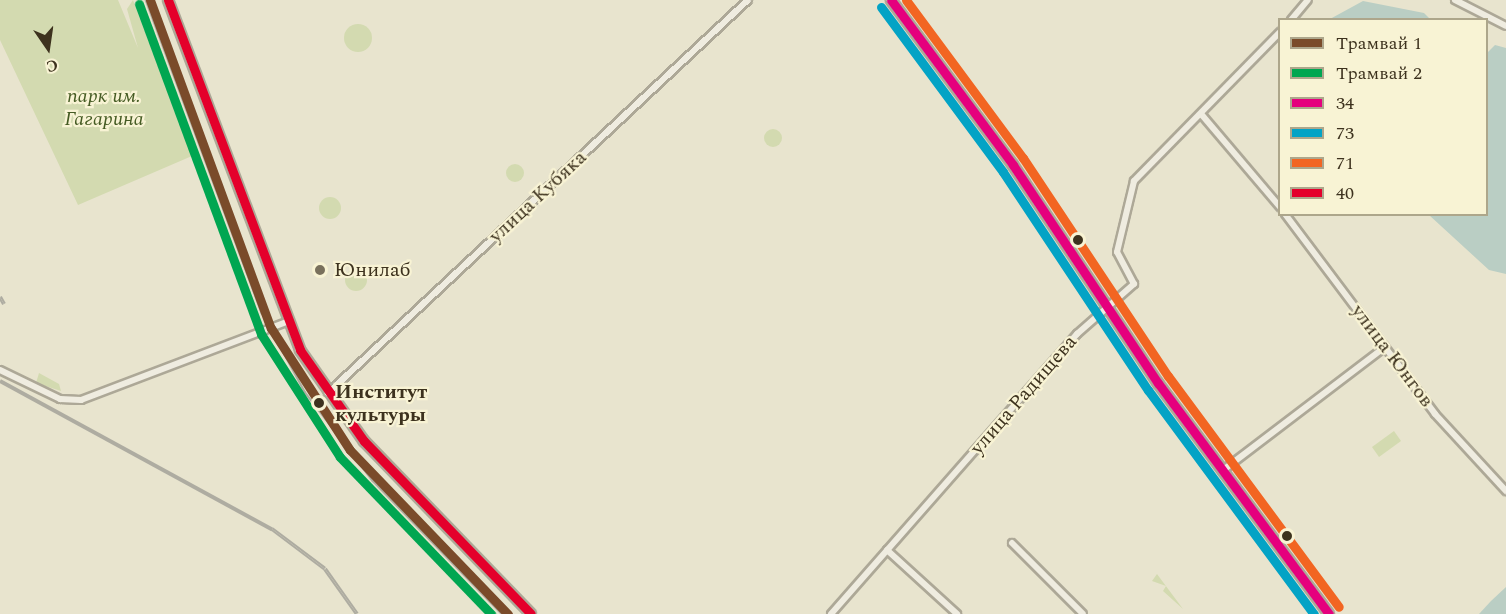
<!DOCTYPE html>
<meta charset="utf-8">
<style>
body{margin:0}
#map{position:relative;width:1506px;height:614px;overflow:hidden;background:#e8e4ce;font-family:Spectral,serif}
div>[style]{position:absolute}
.green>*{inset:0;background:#d3dab0}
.round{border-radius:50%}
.water>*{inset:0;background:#bacec4}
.roads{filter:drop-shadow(2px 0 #ada897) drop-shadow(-2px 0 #ada897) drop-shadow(0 2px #ada897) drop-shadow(0 -2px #ada897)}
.minor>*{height:6px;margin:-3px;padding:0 3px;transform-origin:3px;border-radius:3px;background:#efece0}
.major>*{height:8px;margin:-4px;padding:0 4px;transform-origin:4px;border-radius:4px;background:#e6e3d1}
.tram>*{height:1.5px;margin:-0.75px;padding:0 0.75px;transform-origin:0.75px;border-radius:0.75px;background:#aeaca1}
.rail>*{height:4px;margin-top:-2px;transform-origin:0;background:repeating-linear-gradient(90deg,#f8f3d4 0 4.5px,#aeaca1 0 9px);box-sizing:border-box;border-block:2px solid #aeaca1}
.bus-1>*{height:9px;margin:-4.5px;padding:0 4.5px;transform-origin:4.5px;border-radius:4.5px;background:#e5007d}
.bus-2>*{height:9px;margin:-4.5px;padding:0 4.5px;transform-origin:4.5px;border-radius:4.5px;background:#03a3c5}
.bus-3>*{height:9px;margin:-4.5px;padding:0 4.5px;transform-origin:4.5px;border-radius:4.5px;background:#f26522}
.bus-4>*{height:9px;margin:-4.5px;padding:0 4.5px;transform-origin:4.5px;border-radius:4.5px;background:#e4002b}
.tram-1>*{height:9px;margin:-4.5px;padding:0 4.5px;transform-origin:4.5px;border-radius:4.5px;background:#7a4b2a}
.tram-2>*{height:9px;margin:-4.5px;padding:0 4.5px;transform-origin:4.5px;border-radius:4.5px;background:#00a651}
.dots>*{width:16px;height:16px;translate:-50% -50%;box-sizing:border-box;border:3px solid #f8f3d4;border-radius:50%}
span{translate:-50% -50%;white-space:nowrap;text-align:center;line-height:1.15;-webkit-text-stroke:4.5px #f8f3d4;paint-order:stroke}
.park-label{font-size:20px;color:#455b23;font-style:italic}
.street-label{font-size:20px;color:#3d321e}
.poi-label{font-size:20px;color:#3d321e}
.left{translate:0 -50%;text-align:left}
.stop-label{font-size:20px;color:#3d321e;font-weight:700}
.legend{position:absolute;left:1278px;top:18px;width:210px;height:198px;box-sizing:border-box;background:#f8f3d4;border:2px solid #ada68b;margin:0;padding:8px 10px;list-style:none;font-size:18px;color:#3d321e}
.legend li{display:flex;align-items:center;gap:12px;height:30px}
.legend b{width:30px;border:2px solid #ada68b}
.north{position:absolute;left:18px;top:18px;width:60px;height:60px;-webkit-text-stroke:4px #f8f3d4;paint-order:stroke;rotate:167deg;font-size:16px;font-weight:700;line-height:24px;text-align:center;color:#3d321e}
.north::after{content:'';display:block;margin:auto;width:21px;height:27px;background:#3d321e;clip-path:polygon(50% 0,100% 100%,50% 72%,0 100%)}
</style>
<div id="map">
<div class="green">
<i style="clip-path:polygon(0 0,118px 0,138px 48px,127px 9px,133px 0,192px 156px,78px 205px,0 40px)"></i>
<i class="round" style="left:344px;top:24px;width:28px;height:28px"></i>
<i class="round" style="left:764px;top:129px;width:18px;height:18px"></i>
<i class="round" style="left:506px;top:164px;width:18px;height:18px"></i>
<i class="round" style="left:319px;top:197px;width:22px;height:22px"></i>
<i class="round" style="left:345px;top:269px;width:22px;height:22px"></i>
<i style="clip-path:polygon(39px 373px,59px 384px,61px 391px,36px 383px)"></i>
<i style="clip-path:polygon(1394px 431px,1401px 441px,1379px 457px,1372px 447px)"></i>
<i style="clip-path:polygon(1157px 574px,1183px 609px,1163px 591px,1166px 586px,1152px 581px)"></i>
</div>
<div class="water">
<i style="clip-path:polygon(1363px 1px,1424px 13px,1430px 19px,1330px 19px)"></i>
<i style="clip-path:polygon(1495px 45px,1506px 48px,1506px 274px,1489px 270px,1429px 215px,1486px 214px,1487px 53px)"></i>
<i style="clip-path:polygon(1506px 587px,1506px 614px,1479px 614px,1491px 601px)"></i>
</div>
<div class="roads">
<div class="minor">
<i style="left:1455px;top:0;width:57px;rotate:27deg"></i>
<i style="left:1291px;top:20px;width:26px;rotate:-50deg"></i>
<i style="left:1202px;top:115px;width:121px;rotate:49.7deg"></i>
<i style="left:1285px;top:214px;width:250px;rotate:53.1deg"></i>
<i style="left:1435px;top:414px;width:105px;rotate:47.3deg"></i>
<i style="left:0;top:370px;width:67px;rotate:25.8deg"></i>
<i style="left:60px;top:399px;width:21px;rotate:3deg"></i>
<i style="left:81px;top:400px;width:219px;rotate:-20.8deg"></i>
<i style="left:328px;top:393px;width:575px;rotate:-43.1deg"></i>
<i style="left:1222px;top:471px;width:205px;rotate:-37.3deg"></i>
<i style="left:1012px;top:543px;width:100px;rotate:45deg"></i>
<i style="left:887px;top:550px;width:95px;rotate:42.4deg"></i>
<i style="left:831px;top:614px;width:373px;rotate:-48.7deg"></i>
<i style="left:1077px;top:334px;width:76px;rotate:-41.3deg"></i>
<i style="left:1134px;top:284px;width:36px;rotate:-118deg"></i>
<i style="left:1117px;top:252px;width:73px;rotate:-76.5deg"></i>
<i style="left:1134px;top:181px;width:209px;rotate:-45.6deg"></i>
</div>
<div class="major">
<i style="left:168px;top:0;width:374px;rotate:69.3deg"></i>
<i style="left:300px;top:350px;width:111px;rotate:54.9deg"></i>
<i style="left:364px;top:441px;width:240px;rotate:46deg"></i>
<i style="left:891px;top:0;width:205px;rotate:53.5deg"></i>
<i style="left:1013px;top:165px;width:262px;rotate:56.4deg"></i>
<i style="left:1158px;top:383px;width:287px;rotate:53.5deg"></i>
</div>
</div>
<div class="tram">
<i style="left:146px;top:0;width:334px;rotate:69.7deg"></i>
<i style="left:262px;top:313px;width:90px;rotate:61.4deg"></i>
<i style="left:305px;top:392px;width:112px;rotate:52.6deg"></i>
<i style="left:373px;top:481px;width:185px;rotate:45.9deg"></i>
</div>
<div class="rail">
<i style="left:0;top:297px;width:8px;rotate:60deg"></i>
<i style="left:0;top:381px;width:310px;rotate:28.6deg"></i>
<i style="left:272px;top:529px;width:66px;rotate:37deg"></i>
<i style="left:325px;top:569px;width:55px;rotate:54.6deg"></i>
</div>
<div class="bus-1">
<i style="left:891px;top:0;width:205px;rotate:53.5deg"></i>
<i style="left:1013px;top:165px;width:262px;rotate:56.4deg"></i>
<i style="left:1158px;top:383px;width:287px;rotate:53.5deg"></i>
</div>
<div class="bus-2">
<i style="left:881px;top:7px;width:205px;rotate:53.5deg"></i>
<i style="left:1003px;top:172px;width:262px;rotate:56.4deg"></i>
<i style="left:1148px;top:390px;width:279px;rotate:53.5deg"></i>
</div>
<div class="bus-3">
<i style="left:906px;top:0;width:197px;rotate:53.5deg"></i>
<i style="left:1023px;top:158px;width:262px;rotate:56.4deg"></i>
<i style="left:1168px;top:376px;width:287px;rotate:53.5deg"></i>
</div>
<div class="bus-4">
<i style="left:168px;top:0;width:374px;rotate:69.3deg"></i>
<i style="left:300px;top:350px;width:111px;rotate:54.9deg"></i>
<i style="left:364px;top:441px;width:240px;rotate:46deg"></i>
</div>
<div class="tram-1">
<i style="left:150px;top:0;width:350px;rotate:69.8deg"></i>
<i style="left:271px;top:328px;width:145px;rotate:57.1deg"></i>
<i style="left:350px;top:450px;width:228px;rotate:46.1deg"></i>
</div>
<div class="tram-2">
<i style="left:139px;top:4px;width:352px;rotate:69.7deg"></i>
<i style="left:261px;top:334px;width:146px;rotate:57.3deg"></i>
<i style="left:340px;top:457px;width:218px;rotate:46.1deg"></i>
</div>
<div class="dots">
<i style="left:1078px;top:240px;background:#3d321e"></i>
<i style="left:320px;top:270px;background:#79705c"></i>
<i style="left:319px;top:403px;background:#3d321e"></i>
<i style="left:1287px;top:536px;background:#3d321e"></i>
</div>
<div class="park-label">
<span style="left:104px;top:108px">парк им.<br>Гагарина</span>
</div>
<div class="street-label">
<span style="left:538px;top:197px;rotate:-43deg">улица Кубяка</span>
<span style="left:1392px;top:356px;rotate:53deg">улица Юнгов</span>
<span style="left:1024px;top:395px;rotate:-49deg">улица Радищева</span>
</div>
<div class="poi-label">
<span class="left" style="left:334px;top:270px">Юнилаб</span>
</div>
<div class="stop-label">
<span class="left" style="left:335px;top:404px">Институт<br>культуры</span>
</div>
<ul class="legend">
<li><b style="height:8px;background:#7a4b2a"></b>Трамвай 1</li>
<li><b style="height:8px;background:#00a651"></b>Трамвай 2</li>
<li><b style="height:8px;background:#e5007d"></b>34</li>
<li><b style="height:8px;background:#03a3c5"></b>73</li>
<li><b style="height:8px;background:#f26522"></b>71</li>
<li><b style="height:8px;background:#e4002b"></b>40</li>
</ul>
<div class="north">С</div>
</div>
